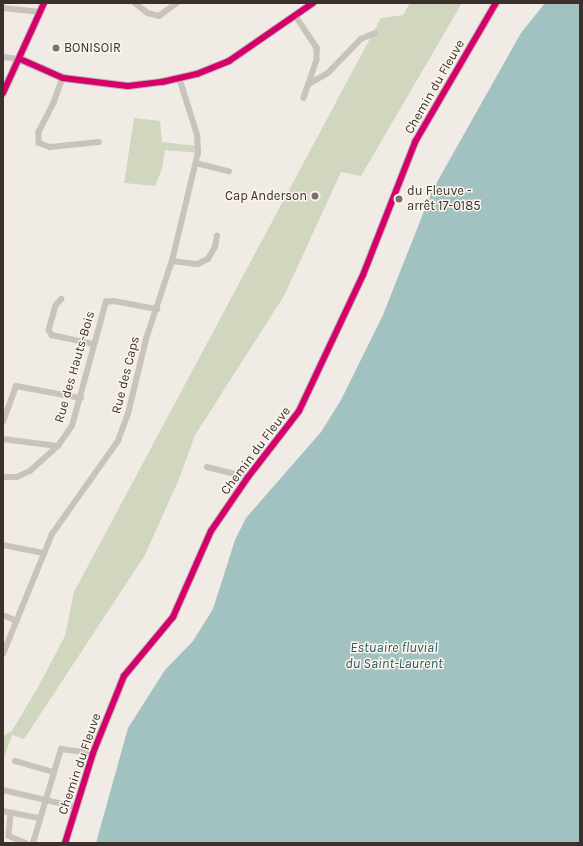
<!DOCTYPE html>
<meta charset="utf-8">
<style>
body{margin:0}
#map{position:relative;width:583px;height:846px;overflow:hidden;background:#f0ebe5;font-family:Karla,sans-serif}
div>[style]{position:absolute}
.green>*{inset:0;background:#d1d6bf}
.water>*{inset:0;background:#a1c2c1}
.street>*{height:5.5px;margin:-2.75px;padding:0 2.75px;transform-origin:2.75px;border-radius:2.75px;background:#c9c3be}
.secondary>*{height:8px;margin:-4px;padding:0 4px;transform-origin:4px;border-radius:4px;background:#bab3ae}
.cycleway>*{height:6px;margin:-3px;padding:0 3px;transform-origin:3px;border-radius:3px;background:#d6006c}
.dots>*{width:11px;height:11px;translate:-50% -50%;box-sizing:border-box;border:2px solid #fbf5ee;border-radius:50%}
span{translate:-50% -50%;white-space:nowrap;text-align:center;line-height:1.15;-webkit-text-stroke:3px #fbf5ee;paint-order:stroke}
.poi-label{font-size:13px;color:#3b302b}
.left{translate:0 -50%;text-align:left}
.right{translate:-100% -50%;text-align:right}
.street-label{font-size:13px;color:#3b302b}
.water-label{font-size:14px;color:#1f5a5e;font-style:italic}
.frame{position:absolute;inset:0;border:4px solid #3b302b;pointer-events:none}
</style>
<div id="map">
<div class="green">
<i style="clip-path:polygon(410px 3px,462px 3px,361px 176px,341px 172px,284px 296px,195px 435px,179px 479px,145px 555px,24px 739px,12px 735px,3px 761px,3px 736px,12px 731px,38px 687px,65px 636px,74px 592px,381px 18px,403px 15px)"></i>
<i style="clip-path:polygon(134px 118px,160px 121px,162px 142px,198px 146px,198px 153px,165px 150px,162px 169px,155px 186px,124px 183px)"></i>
</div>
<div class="water">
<i style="clip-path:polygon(545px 3px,580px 3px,580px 843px,96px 843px,128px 728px,165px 670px,193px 641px,213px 609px,235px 540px,246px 518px,321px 432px,341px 400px,383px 315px,432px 191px,521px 33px)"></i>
</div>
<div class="street">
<i style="left:135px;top:3px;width:16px;rotate:38deg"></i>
<i style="left:148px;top:13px;width:11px;rotate:15deg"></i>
<i style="left:159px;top:16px;width:22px;rotate:-36deg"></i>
<i style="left:3px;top:8px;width:38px;rotate:6deg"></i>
<i style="left:295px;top:15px;width:40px;rotate:56deg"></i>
<i style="left:317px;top:48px;width:12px;rotate:90deg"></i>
<i style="left:317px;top:60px;width:40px;rotate:108.9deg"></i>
<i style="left:3px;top:57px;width:17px;rotate:7deg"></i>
<i style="left:63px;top:78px;width:27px;rotate:110deg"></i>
<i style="left:54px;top:103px;width:33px;rotate:117deg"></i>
<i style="left:39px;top:132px;width:11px;rotate:90deg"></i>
<i style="left:39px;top:143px;width:12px;rotate:20deg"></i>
<i style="left:50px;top:147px;width:49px;rotate:-5.8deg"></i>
<i style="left:309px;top:84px;width:22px;rotate:-30deg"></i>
<i style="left:328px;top:73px;width:47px;rotate:-45.9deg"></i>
<i style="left:361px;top:39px;width:15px;rotate:-23deg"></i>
<i style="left:196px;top:163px;width:34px;rotate:14deg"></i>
<i style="left:172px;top:261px;width:26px;rotate:7deg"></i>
<i style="left:198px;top:264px;width:11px;rotate:-27deg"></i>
<i style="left:208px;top:259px;width:14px;rotate:-60deg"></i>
<i style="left:215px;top:247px;width:11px;rotate:-80deg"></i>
<i style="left:62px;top:299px;width:9px;rotate:131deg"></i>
<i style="left:56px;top:306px;width:25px;rotate:106deg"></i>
<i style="left:49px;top:330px;width:6px;rotate:59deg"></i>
<i style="left:52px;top:335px;width:42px;rotate:12.4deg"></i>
<i style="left:3px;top:422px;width:38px;rotate:-70deg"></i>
<i style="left:16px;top:386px;width:66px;rotate:10.5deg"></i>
<i style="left:3px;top:439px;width:55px;rotate:7.3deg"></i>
<i style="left:207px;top:467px;width:42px;rotate:13.7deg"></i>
<i style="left:3px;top:477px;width:14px"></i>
<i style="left:17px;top:477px;width:14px;rotate:-25deg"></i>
<i style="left:30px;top:471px;width:38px;rotate:-42deg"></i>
<i style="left:58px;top:446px;width:24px;rotate:-55deg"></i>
<i style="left:72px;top:426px;width:129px;rotate:-74.7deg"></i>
<i style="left:106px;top:302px;width:8px;rotate:-7deg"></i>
<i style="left:114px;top:301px;width:44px;rotate:10.5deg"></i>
<i style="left:3px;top:545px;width:42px;rotate:11deg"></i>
<i style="left:3px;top:615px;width:15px;rotate:23deg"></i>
<i style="left:3px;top:654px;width:130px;rotate:-67.8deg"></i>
<i style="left:52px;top:534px;width:114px;rotate:-54.6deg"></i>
<i style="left:118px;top:441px;width:29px;rotate:-70deg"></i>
<i style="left:128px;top:414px;width:77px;rotate:-76.5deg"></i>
<i style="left:146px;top:339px;width:82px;rotate:-71.6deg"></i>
<i style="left:172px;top:261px;width:111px;rotate:-76.5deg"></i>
<i style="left:198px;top:153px;width:18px;rotate:-93deg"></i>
<i style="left:197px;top:135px;width:60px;rotate:-107.5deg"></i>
<i style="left:15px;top:761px;width:40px;rotate:16deg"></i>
<i style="left:3px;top:790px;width:75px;rotate:13.1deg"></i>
<i style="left:3px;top:811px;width:37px;rotate:11deg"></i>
<i style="left:11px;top:813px;width:23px;rotate:95deg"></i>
<i style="left:9px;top:836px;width:18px;rotate:22deg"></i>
<i style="left:33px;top:843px;width:98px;rotate:-73.4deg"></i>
<i style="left:61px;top:749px;width:32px;rotate:7deg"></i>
</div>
<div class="secondary">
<i style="left:20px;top:59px;width:47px;rotate:23.8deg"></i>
<i style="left:63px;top:78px;width:65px;rotate:7deg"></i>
<i style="left:128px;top:86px;width:34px;rotate:-7deg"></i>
<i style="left:162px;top:82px;width:36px;rotate:-13deg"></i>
<i style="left:197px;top:74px;width:35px;rotate:-22deg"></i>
<i style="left:229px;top:61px;width:102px;rotate:-34.6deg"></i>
<i style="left:3px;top:93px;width:99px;rotate:-65.5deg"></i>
<i style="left:65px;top:843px;width:94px;rotate:-72.7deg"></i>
<i style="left:93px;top:753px;width:83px;rotate:-68.1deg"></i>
<i style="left:124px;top:676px;width:77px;rotate:-50.3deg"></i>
<i style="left:173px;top:617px;width:94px;rotate:-66.2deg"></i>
<i style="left:211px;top:531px;width:65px;rotate:-55.6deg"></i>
<i style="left:248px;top:477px;width:83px;rotate:-52.3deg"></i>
<i style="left:299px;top:411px;width:150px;rotate:-64.8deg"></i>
<i style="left:363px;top:275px;width:143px;rotate:-68.6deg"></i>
<i style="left:415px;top:142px;width:161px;rotate:-59.8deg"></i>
</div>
<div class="cycleway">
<i style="left:20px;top:59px;width:47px;rotate:23.8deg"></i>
<i style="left:63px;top:78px;width:65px;rotate:7deg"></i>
<i style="left:128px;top:86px;width:34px;rotate:-7deg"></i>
<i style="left:162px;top:82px;width:36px;rotate:-13deg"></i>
<i style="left:197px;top:74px;width:35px;rotate:-22deg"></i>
<i style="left:229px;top:61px;width:102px;rotate:-34.6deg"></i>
<i style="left:3px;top:93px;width:99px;rotate:-65.5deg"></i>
<i style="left:65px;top:843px;width:94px;rotate:-72.7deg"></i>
<i style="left:93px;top:753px;width:83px;rotate:-68.1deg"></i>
<i style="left:124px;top:676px;width:77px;rotate:-50.3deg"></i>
<i style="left:173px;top:617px;width:94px;rotate:-66.2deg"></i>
<i style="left:211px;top:531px;width:65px;rotate:-55.6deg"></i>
<i style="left:248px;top:477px;width:83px;rotate:-52.3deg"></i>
<i style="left:299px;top:411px;width:150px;rotate:-64.8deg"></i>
<i style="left:363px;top:275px;width:143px;rotate:-68.6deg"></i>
<i style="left:415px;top:142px;width:161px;rotate:-59.8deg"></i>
</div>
<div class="dots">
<i style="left:56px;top:48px;background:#7a716c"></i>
<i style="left:315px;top:196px;background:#7a716c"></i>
<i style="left:399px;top:199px;background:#7a716c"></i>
</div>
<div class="poi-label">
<span class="left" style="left:64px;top:48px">BONISOIR</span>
<span class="left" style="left:407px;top:199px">du Fleuve -<br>arrêt 17-0185</span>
<span class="right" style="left:307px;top:196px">Cap Anderson</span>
</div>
<div class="street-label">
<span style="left:435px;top:87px;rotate:-60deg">Chemin du Fleuve</span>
<span style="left:75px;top:367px;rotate:-74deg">Rue des Hauts-Bois</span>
<span style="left:126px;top:375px;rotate:-76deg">Rue des Caps</span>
<span style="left:256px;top:451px;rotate:-53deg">Chemin du Fleuve</span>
<span style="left:80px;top:764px;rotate:-71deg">Chemin du Fleuve</span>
</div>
<div class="water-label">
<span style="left:394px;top:656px">Estuaire fluvial<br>du Saint-Laurent</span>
</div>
<div class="frame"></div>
</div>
